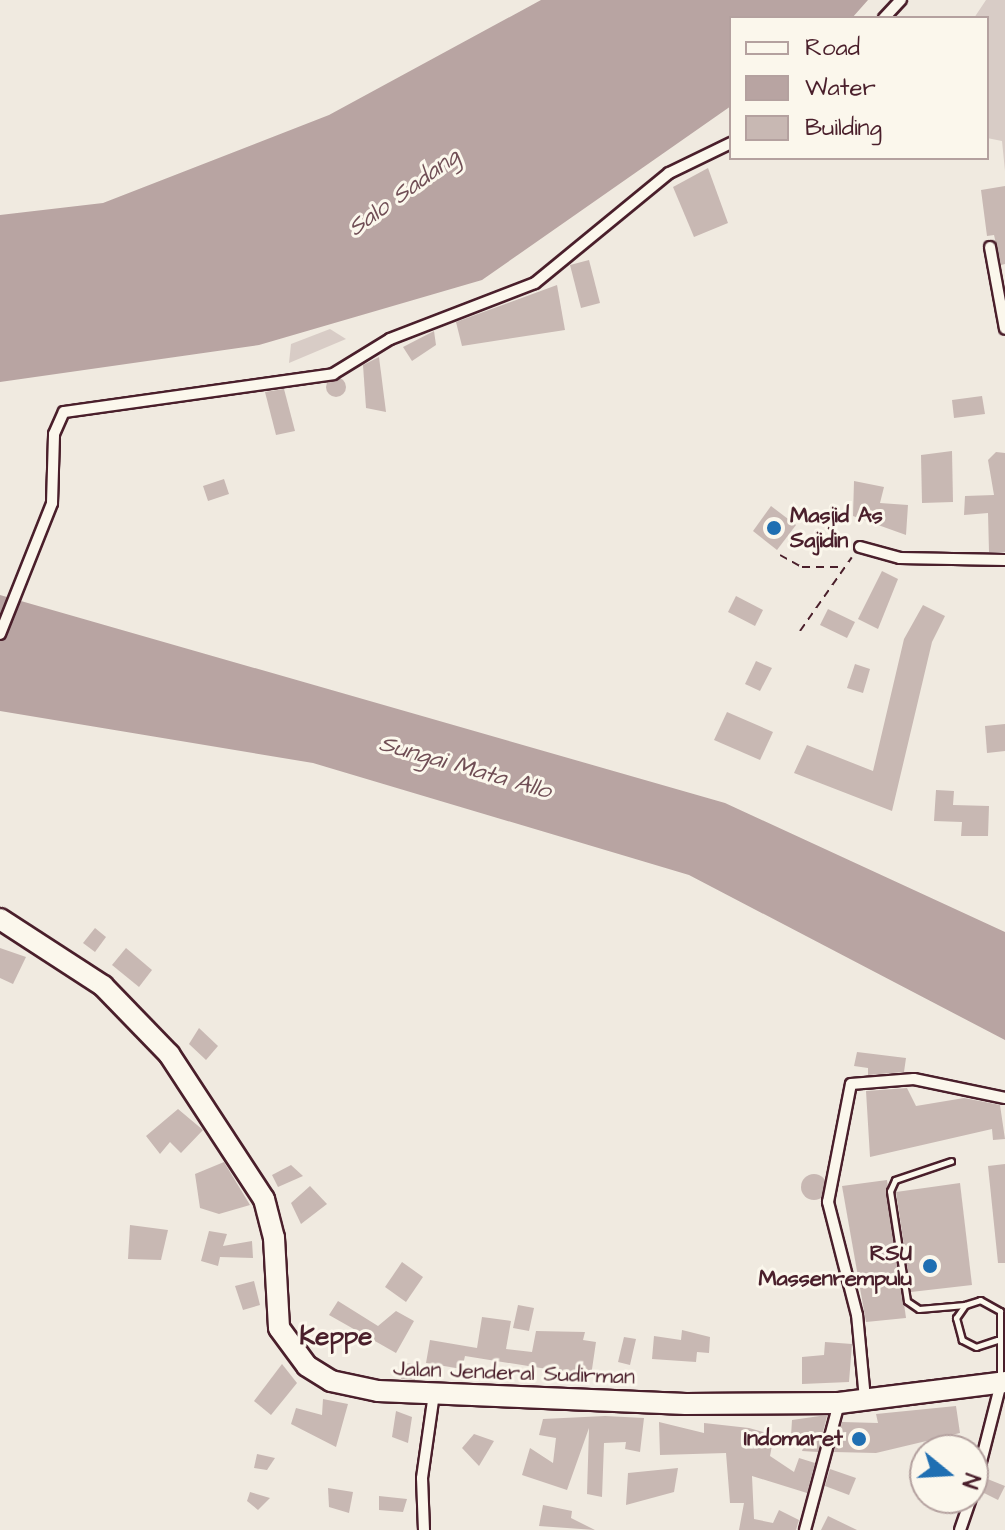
<!DOCTYPE html>
<style>
body{margin:0}
#map{position:relative;width:1005px;height:1530px;overflow:hidden;background:#f0eae0;font-family:"Architects Daughter",sans-serif}
div>[style]{position:absolute}
.green>*{inset:0;background:#d8ccc6}
.water>*{inset:0;background:#b8a4a2}
.building>*{inset:0;background:#c8b8b3}
.round{border-radius:50%}
.path>*{height:2px;margin-top:-1px;transform-origin:0;background:repeating-linear-gradient(90deg,#4a1f2b 0 8px,transparent 0 14px)}
.roads{filter:drop-shadow(2px 0 #4a1f2b) drop-shadow(-2px 0 #4a1f2b) drop-shadow(0 2px #4a1f2b) drop-shadow(0 -2px #4a1f2b)}
.lane>*{height:5px;margin:-2.5px;padding:0 2.5px;transform-origin:2.5px;border-radius:2.5px;background:#fbf7ec}
.street>*{height:10px;margin:-5px;padding:0 5px;transform-origin:5px;border-radius:5px;background:#fbf7ec}
.highway>*{height:20px;margin:-10px;padding:0 10px;transform-origin:10px;border-radius:10px;background:#fbf7ec}
.dots>*{width:22px;height:22px;translate:-50% -50%;box-sizing:border-box;border:4px solid #fbf7ec;border-radius:50%}
span{translate:-50% -50%;white-space:nowrap;text-align:center;line-height:1.15;-webkit-text-stroke:6px #fbf7ec;paint-order:stroke}
.poi-label{font-size:22px;color:#4a1f2b;font-weight:700}
.left{translate:0 -50%;text-align:left}
.right{translate:-100% -50%;text-align:right}
.street-label{font-size:22px;color:#4a1f2b}
.water-label{font-size:24px;color:#704e55;font-style:italic}
.quarter-label{font-size:26px;color:#4a1f2b;font-weight:700}
.legend{position:absolute;left:729px;top:16px;width:260px;height:144px;box-sizing:border-box;background:#fbf7ec;border:2px solid #b4a19f;margin:0;padding:10px 14px;list-style:none;font-size:24px;color:#4a1f2b}
.legend li{display:flex;align-items:center;gap:16px;height:40px}
.legend b{width:40px;border:2px solid #b4a19f}
.north{position:absolute;left:909px;top:1434px;width:80px;height:80px;box-sizing:border-box;background:#fbf7ec;border:2px solid #b4a19f;border-radius:50%;rotate:108deg;font-size:22px;font-weight:700;line-height:32px;text-align:center;color:#4a1f2b}
.north::after{content:'';display:block;margin:auto;width:28px;height:36px;background:#1f6fb2;clip-path:polygon(50% 0,100% 100%,50% 72%,0 100%)}
</style>
<div id="map">
<div class="green">
<i style="clip-path:polygon(986px 0,1005px 0,1005px 171px,1002px 141px,987px 138px,987px 18px,974px 18px)"></i>
<i style="clip-path:polygon(330px 329px,346px 339px,289px 363px,291px 344px)"></i>
</div>
<div class="water">
<i style="clip-path:polygon(541px 0,868px 0,852px 18px,731px 18px,731px 106px,482px 280px,259px 345px,0 382px,0 215px,103px 203px,329px 115px)"></i>
<i style="clip-path:polygon(0 595px,725px 803px,1005px 932px,1005px 1040px,689px 875px,313px 763px,0 711px)"></i>
</div>
<div class="building">
<i style="clip-path:polygon(708px 168px,728px 223px,694px 237px,673px 187px)"></i>
<i style="clip-path:polygon(1005px 186px,1005px 264px,1001px 265px,994px 235px,987px 236px,981px 190px)"></i>
<i style="clip-path:polygon(589px 260px,600px 303px,581px 308px,570px 265px)"></i>
<i style="clip-path:polygon(557px 285px,565px 330px,462px 346px,456px 322px)"></i>
<i style="clip-path:polygon(434px 331px,436px 345px,412px 361px,403px 347px)"></i>
<i style="clip-path:polygon(379px 357px,386px 412px,366px 408px,363px 365px)"></i>
<i class="round" style="left:326px;top:377px;width:20px;height:20px"></i>
<i style="clip-path:polygon(284px 389px,295px 431px,276px 435px,265px 392px)"></i>
<i style="clip-path:polygon(982px 396px,985px 414px,954px 418px,952px 400px)"></i>
<i style="clip-path:polygon(952px 451px,953px 502px,922px 503px,921px 455px)"></i>
<i style="clip-path:polygon(996px 452px,1005px 453px,1005px 552px,989px 552px,988px 513px,964px 515px,965px 496px,994px 495px,988px 460px)"></i>
<i style="clip-path:polygon(224px 479px,229px 494px,208px 501px,203px 486px)"></i>
<i style="clip-path:polygon(854px 481px,884px 487px,880px 503px,908px 505px,906px 535px,853px 516px)"></i>
<i style="clip-path:polygon(771px 506px,796px 525px,777px 550px,753px 531px)"></i>
<i style="clip-path:polygon(882px 571px,898px 579px,878px 629px,858px 619px)"></i>
<i style="clip-path:polygon(736px 596px,763px 610px,755px 626px,728px 612px)"></i>
<i style="clip-path:polygon(923px 605px,945px 616px,932px 642px,892px 811px,794px 773px,807px 745px,873px 771px,904px 639px)"></i>
<i style="clip-path:polygon(828px 609px,855px 622px,847px 638px,820px 625px)"></i>
<i style="clip-path:polygon(756px 661px,772px 668px,760px 691px,745px 684px)"></i>
<i style="clip-path:polygon(855px 664px,870px 669px,863px 693px,847px 688px)"></i>
<i style="clip-path:polygon(727px 712px,773px 732px,760px 760px,714px 740px)"></i>
<i style="clip-path:polygon(1005px 724px,1005px 751px,987px 753px,985px 726px)"></i>
<i style="clip-path:polygon(936px 790px,954px 791px,953px 805px,989px 806px,988px 836px,961px 836px,962px 822px,934px 821px)"></i>
<i style="clip-path:polygon(95px 928px,106px 937px,95px 952px,83px 943px)"></i>
<i style="clip-path:polygon(0 948px,26px 957px,13px 984px,0 978px)"></i>
<i style="clip-path:polygon(126px 948px,152px 970px,139px 987px,112px 965px)"></i>
<i style="clip-path:polygon(199px 1028px,218px 1046px,206px 1060px,189px 1044px)"></i>
<i style="clip-path:polygon(857px 1052px,906px 1058px,904px 1072px,868px 1075px,868px 1068px,854px 1066px)"></i>
<i style="clip-path:polygon(907px 1088px,916px 1106px,964px 1098px,1000px 1105px,1005px 1139px,993px 1140px,992px 1129px,870px 1157px,866px 1091px)"></i>
<i style="clip-path:polygon(178px 1109px,203px 1130px,181px 1153px,170px 1142px,160px 1154px,146px 1136px)"></i>
<i style="clip-path:polygon(224px 1162px,250px 1205px,219px 1214px,200px 1208px,195px 1174px)"></i>
<i style="clip-path:polygon(1005px 1164px,1005px 1263px,998px 1263px,988px 1166px)"></i>
<i style="clip-path:polygon(291px 1165px,303px 1176px,278px 1187px,272px 1175px)"></i>
<i class="round" style="left:801px;top:1174px;width:26px;height:26px"></i>
<i style="clip-path:polygon(887px 1180px,906px 1318px,866px 1322px,842px 1186px)"></i>
<i style="clip-path:polygon(960px 1183px,972px 1285px,911px 1292px,896px 1192px)"></i>
<i style="clip-path:polygon(310px 1186px,327px 1204px,301px 1224px,291px 1203px)"></i>
<i style="clip-path:polygon(130px 1225px,168px 1230px,161px 1260px,128px 1259px)"></i>
<i style="clip-path:polygon(209px 1231px,227px 1234px,223px 1246px,252px 1241px,253px 1258px,220px 1257px,218px 1266px,201px 1261px)"></i>
<i style="clip-path:polygon(402px 1262px,423px 1277px,406px 1302px,385px 1287px)"></i>
<i style="clip-path:polygon(254px 1281px,260px 1305px,243px 1310px,235px 1286px)"></i>
<i style="clip-path:polygon(338px 1301px,378px 1326px,396px 1311px,414px 1321px,396px 1353px,329px 1315px)"></i>
<i style="clip-path:polygon(518px 1305px,534px 1308px,529px 1331px,513px 1328px)"></i>
<i style="clip-path:polygon(482px 1317px,511px 1321px,506px 1349px,532px 1352px,536px 1331px,585px 1332px,583px 1340px,596px 1342px,591px 1376px,465px 1356px,462px 1369px,426px 1363px,430px 1340px,477px 1348px)"></i>
<i style="clip-path:polygon(682px 1330px,710px 1337px,709px 1353px,697px 1352px,696px 1362px,652px 1359px,654px 1336px,681px 1340px)"></i>
<i style="clip-path:polygon(624px 1337px,636px 1339px,630px 1365px,618px 1362px)"></i>
<i style="clip-path:polygon(825px 1342px,852px 1344px,849px 1382px,802px 1384px,802px 1357px,824px 1355px)"></i>
<i style="clip-path:polygon(402px 1363px,416px 1364px,415px 1380px,401px 1379px)"></i>
<i style="clip-path:polygon(282px 1364px,297px 1383px,271px 1415px,254px 1401px)"></i>
<i style="clip-path:polygon(323px 1399px,348px 1404px,336px 1447px,291px 1424px,296px 1408px,322px 1415px)"></i>
<i style="clip-path:polygon(956px 1406px,960px 1433px,876px 1453px,834px 1452px,842px 1422px,878px 1423px,876px 1414px)"></i>
<i style="clip-path:polygon(396px 1411px,412px 1417px,408px 1443px,392px 1437px)"></i>
<i style="clip-path:polygon(605px 1416px,644px 1418px,640px 1452px,625px 1449px,626px 1442px,604px 1443px,602px 1497px,587px 1494px,589px 1428px,567px 1490px,522px 1475px,530px 1448px,553px 1463px,556px 1438px,539px 1435px,543px 1419px)"></i>
<i style="clip-path:polygon(820px 1416px,827px 1416px,818px 1452px,802px 1451px,807px 1438px,791px 1436px,792px 1420px)"></i>
<i style="clip-path:polygon(659px 1422px,704px 1433px,704px 1423px,749px 1428px,774px 1435px,770px 1456px,794px 1472px,799px 1458px,815px 1463px,807px 1493px,752px 1476px,754px 1519px,773px 1523px,779px 1510px,799px 1520px,796px 1530px,739px 1530px,744px 1503px,730px 1503px,726px 1453px,660px 1455px)"></i>
<i style="clip-path:polygon(474px 1434px,494px 1441px,479px 1466px,462px 1448px)"></i>
<i style="clip-path:polygon(257px 1454px,275px 1458px,267px 1470px,254px 1468px)"></i>
<i style="clip-path:polygon(678px 1468px,674px 1492px,626px 1505px,628px 1473px)"></i>
<i style="clip-path:polygon(830px 1469px,856px 1478px,849px 1495px,825px 1486px)"></i>
<i style="clip-path:polygon(985px 1478px,1005px 1486px,998px 1500px,982px 1492px)"></i>
<i style="clip-path:polygon(328px 1488px,353px 1492px,349px 1513px,329px 1507px)"></i>
<i style="clip-path:polygon(250px 1492px,270px 1498px,258px 1510px,247px 1501px)"></i>
<i style="clip-path:polygon(379px 1496px,407px 1499px,403px 1512px,379px 1510px)"></i>
<i style="clip-path:polygon(543px 1505px,572px 1511px,571px 1518px,595px 1530px,539px 1526px)"></i>
<i style="clip-path:polygon(828px 1516px,857px 1530px,821px 1530px)"></i>
</div>
<div class="path">
<i style="left:780px;top:555px;width:25px;rotate:29deg"></i>
<i style="left:802px;top:567px;width:42px"></i>
<i style="left:800px;top:631px;width:90px;rotate:-54.9deg"></i>
</div>
<div class="roads">
<div class="lane">
<i style="left:951px;top:1161px;width:59px;rotate:161.3deg"></i>
<i style="left:895px;top:1180px;width:12px;rotate:114deg"></i>
<i style="left:890px;top:1191px;width:111px;rotate:81.2deg"></i>
<i style="left:907px;top:1301px;width:14px;rotate:34deg"></i>
<i style="left:919px;top:1309px;width:46px;rotate:-5deg"></i>
<i style="left:997px;top:1340px;width:22px;rotate:162deg"></i>
<i style="left:976px;top:1347px;width:16px;rotate:-153deg"></i>
<i style="left:962px;top:1340px;width:23px;rotate:-105deg"></i>
<i style="left:956px;top:1318px;width:16px;rotate:-55deg"></i>
<i style="left:965px;top:1305px;width:16px;rotate:-18deg"></i>
<i style="left:980px;top:1300px;width:23px;rotate:29deg"></i>
<i style="left:1000px;top:1311px;width:66px;rotate:90deg"></i>
</div>
<div class="street">
<i style="left:884px;top:18px;width:25px;rotate:-47deg"></i>
<i style="left:990px;top:247px;width:83px;rotate:79.6deg"></i>
<i style="left:860px;top:547px;width:41px;rotate:15.4deg"></i>
<i style="left:900px;top:558px;width:105px;rotate:1.1deg"></i>
<i style="left:0;top:634px;width:141px;rotate:-68.3deg"></i>
<i style="left:52px;top:503px;width:69px;rotate:-88.3deg"></i>
<i style="left:54px;top:434px;width:24px;rotate:-66deg"></i>
<i style="left:64px;top:412px;width:272px;rotate:-8deg"></i>
<i style="left:333px;top:374px;width:67px;rotate:-31.6deg"></i>
<i style="left:390px;top:339px;width:155px;rotate:-21.1deg"></i>
<i style="left:535px;top:283px;width:173px;rotate:-39.4deg"></i>
<i style="left:669px;top:173px;width:69px;rotate:-25.8deg"></i>
<i style="left:865px;top:1399px;width:84px;rotate:-95.4deg"></i>
<i style="left:857px;top:1315px;width:117px;rotate:-104.4deg"></i>
<i style="left:828px;top:1202px;width:120px;rotate:-79deg"></i>
<i style="left:851px;top:1084px;width:63px;rotate:-4.5deg"></i>
<i style="left:914px;top:1079px;width:93px;rotate:11.8deg"></i>
<i style="left:973px;top:1493px;width:114px;rotate:-75.7deg"></i>
<i style="left:424px;top:1530px;width:52px;rotate:-92.2deg"></i>
<i style="left:422px;top:1478px;width:85px;rotate:-81.9deg"></i>
<i style="left:805px;top:1530px;width:131px;rotate:-75deg"></i>
<i style="left:960px;top:1530px;width:34px;rotate:-71deg"></i>
</div>
<div class="highway">
<i style="left:0;top:919px;width:123px;rotate:33deg"></i>
<i style="left:103px;top:986px;width:95px;rotate:45.9deg"></i>
<i style="left:169px;top:1054px;width:173px;rotate:56.8deg"></i>
<i style="left:264px;top:1199px;width:40px;rotate:75.6deg"></i>
<i style="left:274px;top:1238px;width:90px;rotate:86.8deg"></i>
<i style="left:279px;top:1328px;width:47px;rotate:53.6deg"></i>
<i style="left:307px;top:1366px;width:28px;rotate:32deg"></i>
<i style="left:331px;top:1381px;width:48px;rotate:12deg"></i>
<i style="left:378px;top:1391px;width:308px;rotate:2.4deg"></i>
<i style="left:686px;top:1404px;width:153px;rotate:-0.4deg"></i>
<i style="left:839px;top:1403px;width:167px;rotate:-7.2deg"></i>
</div>
</div>
<div class="dots">
<i style="left:774px;top:528px;background:#1f6fb2"></i>
<i style="left:930px;top:1266px;background:#1f6fb2"></i>
<i style="left:859px;top:1439px;background:#1f6fb2"></i>
</div>
<div class="poi-label">
<span class="left" style="left:790px;top:528px">Masjid As<br>Sajidin</span>
<span class="right" style="left:912px;top:1266px">RSU<br>Massenrempulu</span>
<span class="right" style="left:843px;top:1439px">Indomaret</span>
</div>
<div class="street-label">
<span style="left:514px;top:1373px;rotate:2deg">Jalan Jenderal Sudirman</span>
</div>
<div class="water-label">
<span style="left:404px;top:193px;rotate:-36deg">Salo Sadang</span>
<span style="left:465px;top:768px;rotate:16deg">Sungai Mata Allo</span>
</div>
<div class="quarter-label">
<span style="left:336px;top:1337px">Keppe</span>
</div>
<ul class="legend">
<li><b style="height:10px;background:#fbf7ec"></b>Road</li>
<li><b style="height:22px;background:#b8a4a2"></b>Water</li>
<li><b style="height:22px;background:#c8b8b3"></b>Building</li>
</ul>
<div class="north">N</div>
</div>
